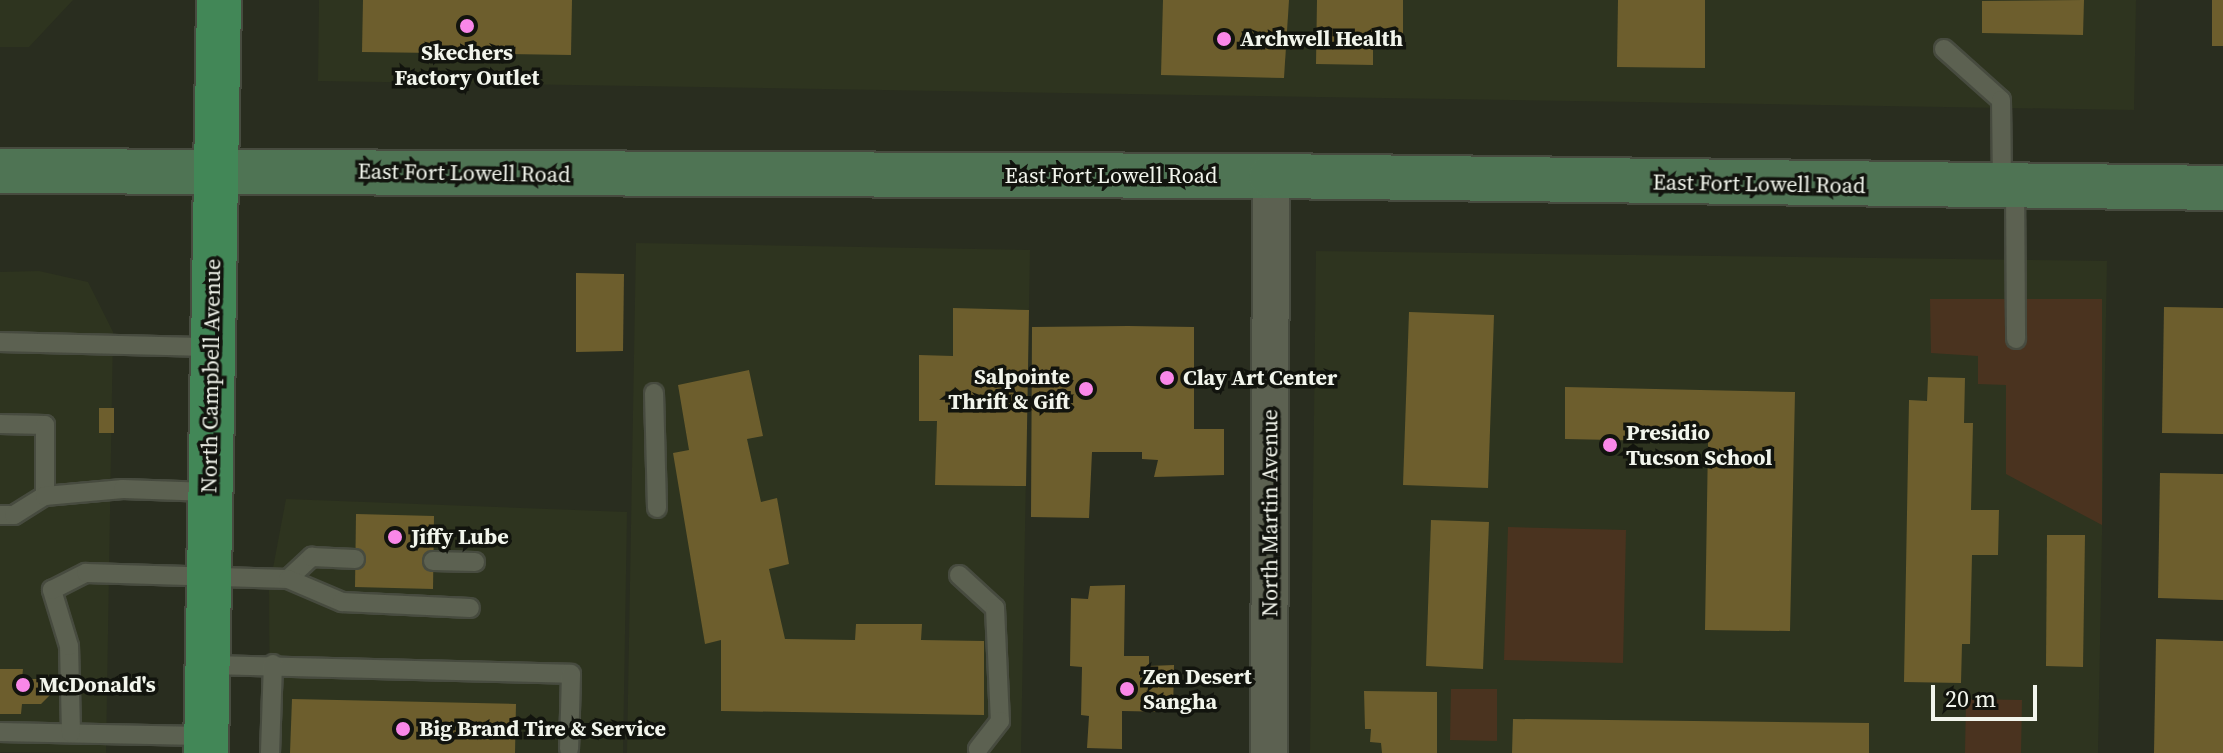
<!DOCTYPE html>
<style>
body{margin:0}
#map{position:relative;width:2223px;height:753px;overflow:hidden;background:#292d1f;font-family:"Source Serif 4",serif}
div>[style]{position:absolute}
.built>*{inset:0;background:#2e341f}
.green>*{inset:0;background:#4a331f}
.building>*{inset:0;background:#6d5e2d}
.roads{filter:drop-shadow(2px 0 #474b3f) drop-shadow(-2px 0 #474b3f) drop-shadow(0 2px #474b3f) drop-shadow(0 -2px #474b3f)}
.lane>*{height:18px;margin:-9px;padding:0 9px;transform-origin:9px;border-radius:9px;background:#5c6151}
.street>*{height:36px;margin:-18px;padding:0 18px;transform-origin:18px;border-radius:18px;background:#5c6151}
.secondary>*{height:44px;margin:-22px;padding:0 22px;transform-origin:22px;border-radius:22px;background:#4f7454}
.primary>*{height:44px;margin:-22px;padding:0 22px;transform-origin:22px;border-radius:22px;background:#428757}
.dots>*{width:22px;height:22px;translate:-50% -50%;box-sizing:border-box;border:4px solid #12140e;border-radius:50%}
span{translate:-50% -50%;white-space:nowrap;text-align:center;line-height:1.15;-webkit-text-stroke:7px #12140e;paint-order:stroke}
.poi-label{font-size:22px;color:#f2f5ec;font-weight:700}
.left{translate:0 -50%;text-align:left}
.right{translate:-100% -50%;text-align:right}
.street-label{font-size:22px;color:#f2f5ec}
.scale{position:absolute;left:1931px;top:685px;width:106px;height:36px;box-sizing:border-box;border:4px solid #f2f5ec;border-top:0;padding-left:10px;font-size:24px;line-height:28px;white-space:nowrap;color:#f2f5ec;-webkit-text-stroke:6px #12140e;paint-order:stroke}
</style>
<div id="map">
<div class="built">
<i style="clip-path:polygon(0 0,73px 0,29px 47px,0 47px)"></i>
<i style="clip-path:polygon(319px 0,2136px 0,2134px 110px,318px 81px)"></i>
<i style="clip-path:polygon(636px 243px,1030px 250px,1021px 753px,627px 753px)"></i>
<i style="clip-path:polygon(1316px 251px,2107px 261px,2098px 753px,1310px 753px)"></i>
<i style="clip-path:polygon(39px 271px,88px 282px,113px 332px,106px 753px,0 752px,0 272px)"></i>
<i style="clip-path:polygon(286px 499px,627px 512px,623px 753px,270px 753px,269px 589px)"></i>
</div>
<div class="green">
<i style="clip-path:polygon(1930px 299px,2102px 299px,2102px 525px,2006px 474px,2006px 385px,1978px 384px,1978px 356px,1931px 353px)"></i>
<i style="clip-path:polygon(1508px 527px,1626px 530px,1623px 663px,1504px 660px)"></i>
<i style="clip-path:polygon(1451px 689px,1497px 689px,1497px 741px,1450px 740px)"></i>
<i style="clip-path:polygon(1966px 699px,2022px 700px,2021px 753px,1965px 753px)"></i>
</div>
<div class="building">
<i style="clip-path:polygon(363px 0,572px 0,571px 55px,362px 52px)"></i>
<i style="clip-path:polygon(1163px 0,1289px 0,1284px 78px,1161px 75px)"></i>
<i style="clip-path:polygon(1317px 0,1403px 0,1403px 36px,1373px 35px,1373px 65px,1316px 64px)"></i>
<i style="clip-path:polygon(1618px 0,1705px 0,1705px 68px,1617px 67px)"></i>
<i style="clip-path:polygon(2084px 0,2083px 35px,1982px 33px,1982px 1px)"></i>
<i style="clip-path:polygon(2212px 0,2223px 0,2223px 46px,2212px 46px)"></i>
<i style="clip-path:polygon(576px 273px,624px 274px,623px 351px,576px 352px)"></i>
<i style="clip-path:polygon(2164px 307px,2223px 308px,2223px 434px,2162px 433px)"></i>
<i style="clip-path:polygon(953px 308px,1029px 310px,1026px 486px,935px 485px,937px 421px,919px 421px,919px 355px,953px 356px)"></i>
<i style="clip-path:polygon(1409px 312px,1494px 315px,1488px 488px,1403px 485px)"></i>
<i style="clip-path:polygon(1128px 326px,1194px 327px,1194px 429px,1224px 429px,1224px 475px,1154px 477px,1158px 460px,1142px 459px,1142px 452px,1092px 452px,1089px 518px,1031px 517px,1032px 327px)"></i>
<i style="clip-path:polygon(749px 370px,763px 436px,747px 439px,761px 502px,777px 498px,789px 564px,769px 569px,785px 639px,855px 640px,856px 624px,922px 624px,921px 640px,984px 641px,984px 715px,721px 711px,721px 640px,705px 644px,673px 453px,689px 450px,678px 385px)"></i>
<i style="clip-path:polygon(1928px 377px,1965px 378px,1964px 423px,1973px 423px,1971px 510px,1999px 510px,1998px 555px,1972px 555px,1970px 644px,1962px 644px,1961px 683px,1904px 682px,1909px 400px,1927px 401px)"></i>
<i style="clip-path:polygon(1565px 387px,1795px 392px,1790px 631px,1705px 630px,1708px 442px,1565px 439px)"></i>
<i style="clip-path:polygon(99px 408px,114px 408px,114px 433px,99px 433px)"></i>
<i style="clip-path:polygon(2160px 473px,2223px 474px,2223px 600px,2158px 598px)"></i>
<i style="clip-path:polygon(356px 514px,434px 516px,433px 589px,355px 587px)"></i>
<i style="clip-path:polygon(1431px 520px,1489px 522px,1483px 669px,1426px 666px)"></i>
<i style="clip-path:polygon(2047px 535px,2085px 535px,2083px 667px,2046px 666px)"></i>
<i style="clip-path:polygon(1125px 585px,1124px 656px,1149px 656px,1149px 666px,1174px 665px,1173px 712px,1122px 711px,1122px 749px,1087px 748px,1089px 716px,1081px 715px,1082px 667px,1070px 666px,1071px 598px,1088px 599px,1090px 586px)"></i>
<i style="clip-path:polygon(2156px 639px,2223px 641px,2223px 753px,2154px 753px)"></i>
<i style="clip-path:polygon(0 669px,23px 669px,22px 679px,41px 679px,53px 692px,41px 704px,22px 704px,21px 714px,0 714px)"></i>
<i style="clip-path:polygon(1364px 691px,1437px 692px,1437px 753px,1382px 753px,1381px 743px,1370px 742px,1371px 729px,1365px 729px)"></i>
<i style="clip-path:polygon(292px 699px,516px 704px,515px 753px,290px 753px)"></i>
<i style="clip-path:polygon(1513px 719px,1869px 723px,1869px 753px,1512px 753px)"></i>
</div>
<div class="roads">
<div class="lane">
<i style="left:1944px;top:49px;width:76px;rotate:41.8deg"></i>
<i style="left:2001px;top:100px;width:85px;rotate:89.3deg"></i>
<i style="left:2015px;top:187px;width:152px;rotate:89.6deg"></i>
<i style="left:0;top:342px;width:211px;rotate:1.4deg"></i>
<i style="left:654px;top:393px;width:115px;rotate:88.5deg"></i>
<i style="left:0;top:424px;width:45px;rotate:1.3deg"></i>
<i style="left:45px;top:425px;width:71px;rotate:90deg"></i>
<i style="left:0;top:515px;width:14px"></i>
<i style="left:14px;top:515px;width:36px;rotate:-32deg"></i>
<i style="left:45px;top:496px;width:78px;rotate:-5.1deg"></i>
<i style="left:123px;top:489px;width:87px;rotate:2deg"></i>
<i style="left:433px;top:561px;width:42px;rotate:1.4deg"></i>
<i style="left:959px;top:575px;width:49px;rotate:42.5deg"></i>
<i style="left:995px;top:608px;width:113px;rotate:87.5deg"></i>
<i style="left:1000px;top:721px;width:36px;rotate:128deg"></i>
<i style="left:288px;top:579px;width:33px;rotate:-43deg"></i>
<i style="left:312px;top:557px;width:43px;rotate:2.7deg"></i>
<i style="left:208px;top:665px;width:363px;rotate:1.4deg"></i>
<i style="left:571px;top:674px;width:75px;rotate:91.5deg"></i>
<i style="left:0;top:732px;width:206px;rotate:1.1deg"></i>
<i style="left:71px;top:733px;width:87px;rotate:-91.3deg"></i>
<i style="left:69px;top:646px;width:59px;rotate:-106.9deg"></i>
<i style="left:52px;top:590px;width:38px;rotate:-27deg"></i>
<i style="left:86px;top:573px;width:202px;rotate:1.7deg"></i>
<i style="left:288px;top:579px;width:59px;rotate:23.1deg"></i>
<i style="left:342px;top:602px;width:128px;rotate:2.7deg"></i>
<i style="left:270px;top:753px;width:89px;rotate:-88.1deg"></i>
</div>
<div class="street">
<i style="left:1269px;top:753px;width:577px;rotate:-89.8deg"></i>
</div>
<div class="secondary">
<i style="left:0;top:171px;width:1271px;rotate:0.23deg"></i>
<i style="left:1271px;top:176px;width:952px;rotate:0.72deg"></i>
</div>
<div class="primary">
<i style="left:206px;top:753px;width:753px;rotate:-89.01deg"></i>
</div>
</div>
<div class="dots">
<i style="left:467px;top:26px;background:#f987e8"></i>
<i style="left:1224px;top:39px;background:#f987e8"></i>
<i style="left:1167px;top:378px;background:#f987e8"></i>
<i style="left:1086px;top:389px;background:#f987e8"></i>
<i style="left:1610px;top:445px;background:#f987e8"></i>
<i style="left:395px;top:537px;background:#f987e8"></i>
<i style="left:23px;top:685px;background:#f987e8"></i>
<i style="left:1127px;top:689px;background:#f987e8"></i>
<i style="left:403px;top:729px;background:#f987e8"></i>
</div>
<div class="poi-label">
<span class="left" style="left:1240px;top:39px">Archwell Health</span>
<span style="left:467px;top:65px">Skechers<br>Factory Outlet</span>
<span class="right" style="left:1070px;top:389px">Salpointe<br>Thrift &amp; Gift</span>
<span class="left" style="left:1183px;top:378px">Clay Art Center</span>
<span class="left" style="left:1626px;top:445px">Presidio<br>Tucson School</span>
<span class="left" style="left:411px;top:537px">Jiffy Lube</span>
<span class="left" style="left:1143px;top:689px">Zen Desert<br>Sangha</span>
<span class="left" style="left:39px;top:685px">McDonald's</span>
<span class="left" style="left:419px;top:729px">Big Brand Tire &amp; Service</span>
</div>
<div class="street-label">
<span style="left:464px;top:173px;rotate:1deg">East Fort Lowell Road</span>
<span style="left:1111px;top:176px">East Fort Lowell Road</span>
<span style="left:1759px;top:184px;rotate:1deg">East Fort Lowell Road</span>
<span style="left:211px;top:376px;rotate:-89deg">North Campbell Avenue</span>
<span style="left:1270px;top:513px;rotate:-90deg">North Martin Avenue</span>
</div>
<div class="scale">20 m</div>
</div>
